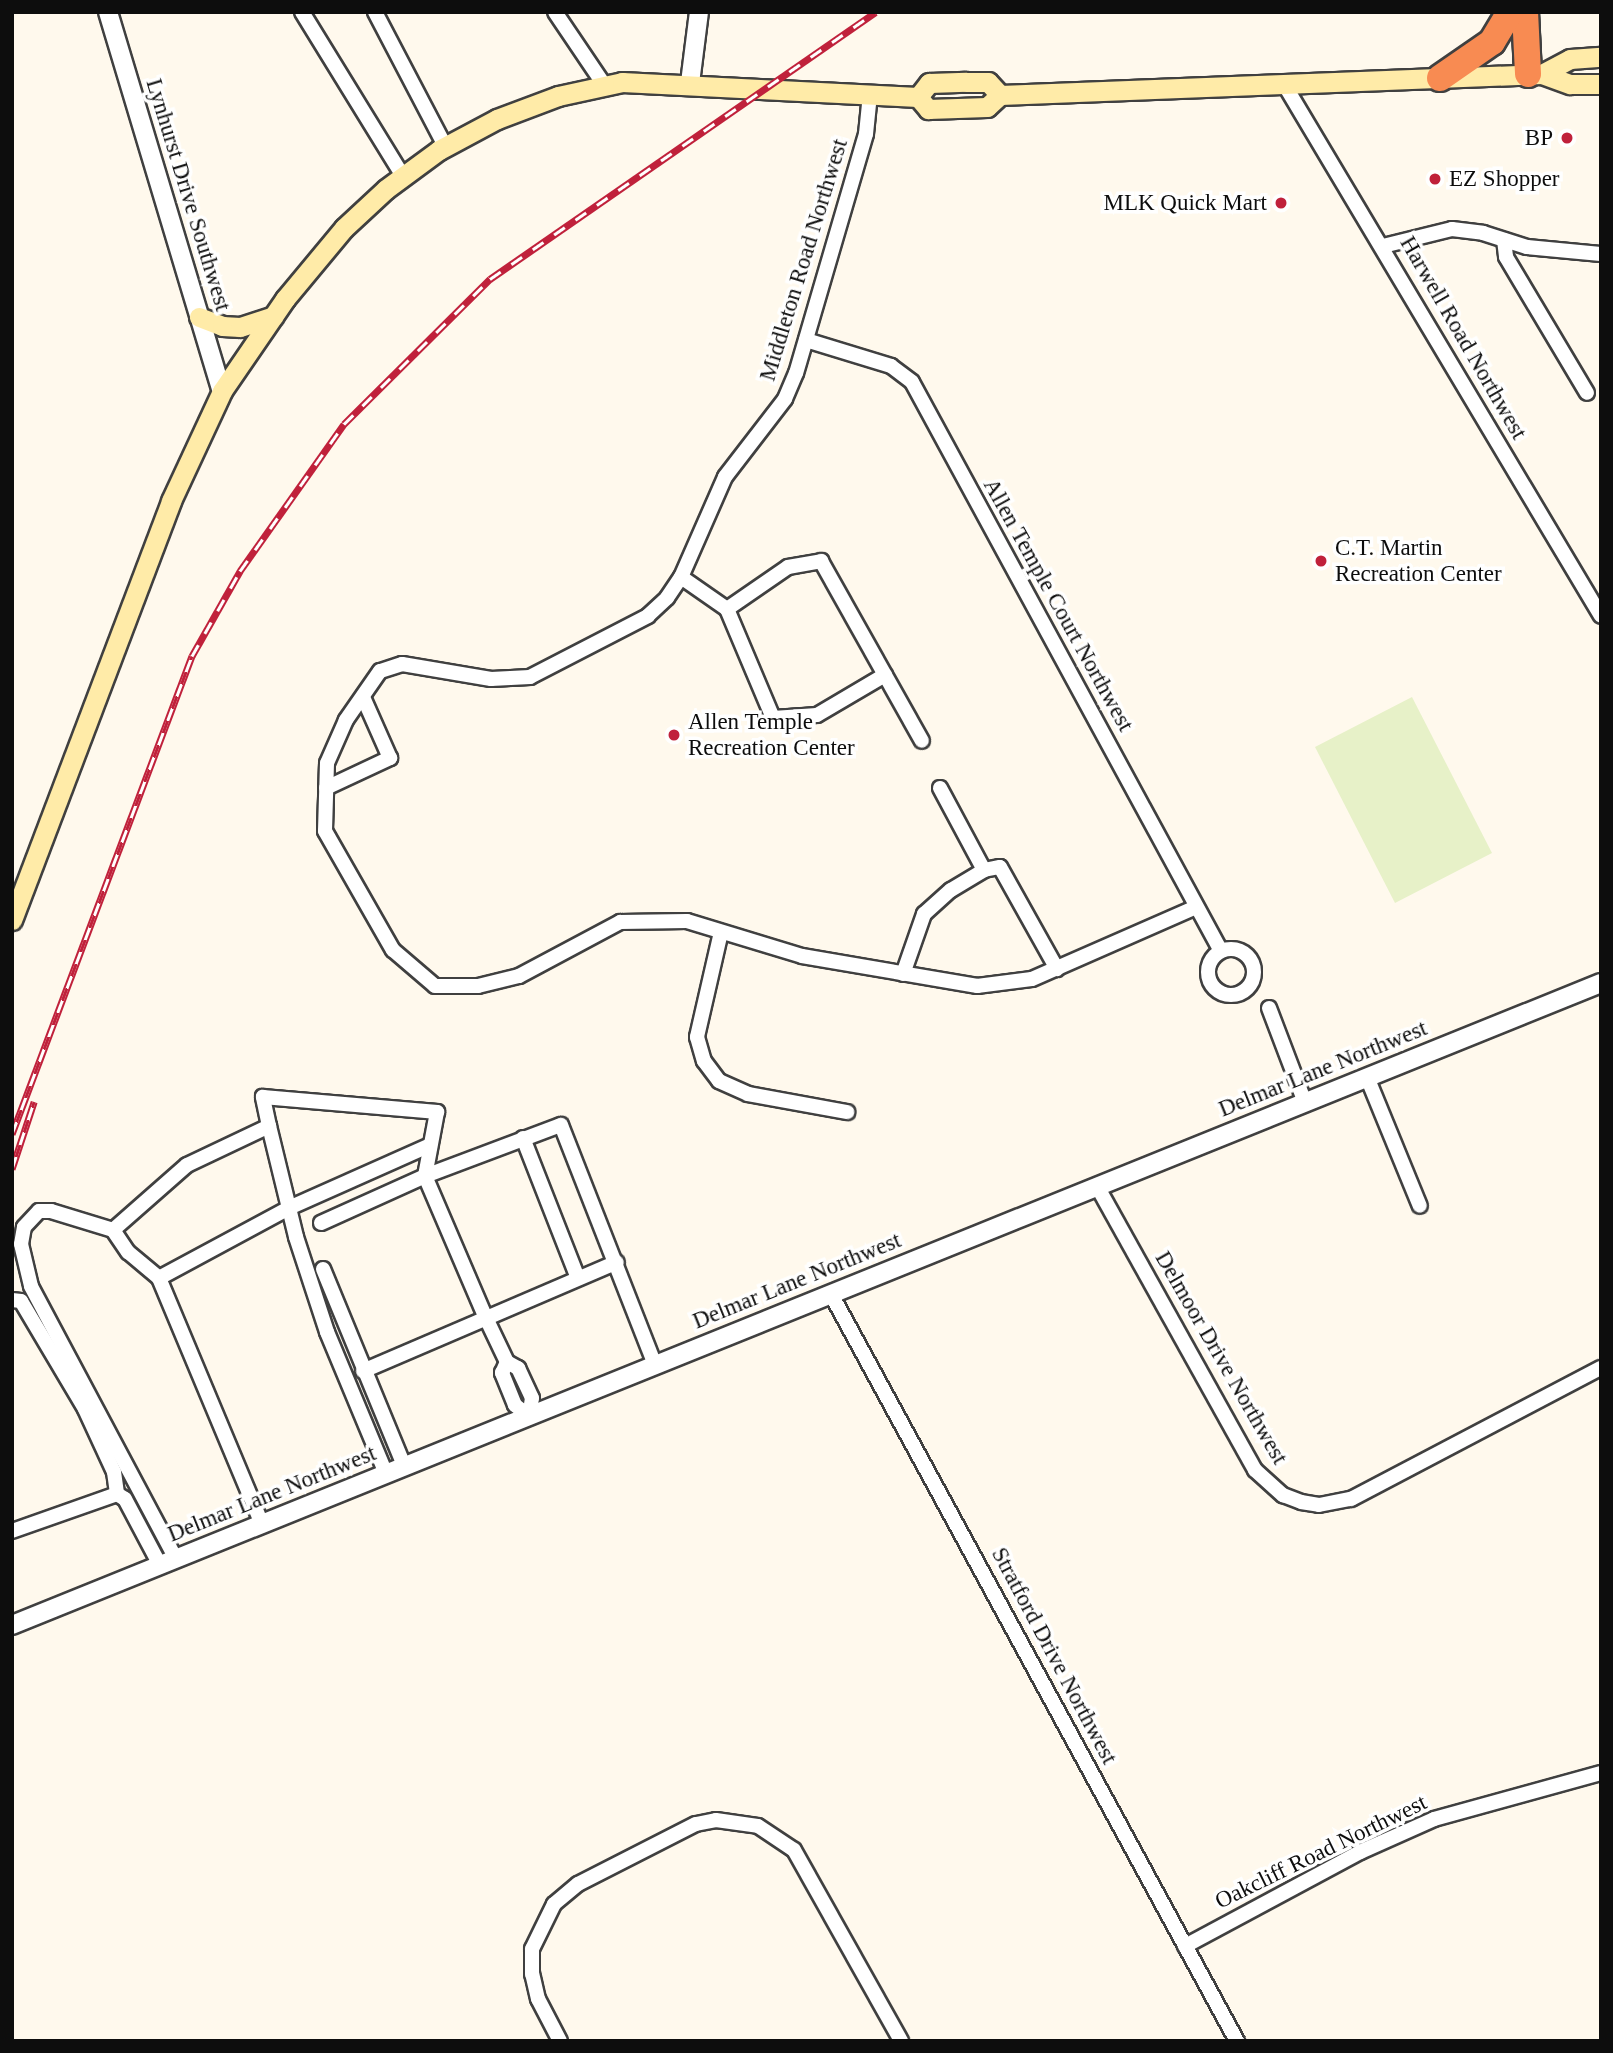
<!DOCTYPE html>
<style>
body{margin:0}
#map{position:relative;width:1613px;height:2053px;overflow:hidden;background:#fff9ed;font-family:Georgia,serif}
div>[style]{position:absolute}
.pitch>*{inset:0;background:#e7f1c8}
.roads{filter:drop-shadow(2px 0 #404040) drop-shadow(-2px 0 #404040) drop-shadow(0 2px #404040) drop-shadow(0 -2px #404040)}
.minor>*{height:14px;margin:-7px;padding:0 7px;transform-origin:7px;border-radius:7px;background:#fff}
.minor>.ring{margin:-7px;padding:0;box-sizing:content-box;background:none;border:14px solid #fff;border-radius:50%}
.tertiary>*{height:18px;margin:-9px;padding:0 9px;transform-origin:9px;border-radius:9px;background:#fff}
.secondary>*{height:19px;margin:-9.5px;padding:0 9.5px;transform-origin:9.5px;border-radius:9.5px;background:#ffeba8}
.motorway>*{height:26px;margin:-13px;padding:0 13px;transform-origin:13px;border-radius:13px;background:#f88b52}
.rail>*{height:7px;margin-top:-3.5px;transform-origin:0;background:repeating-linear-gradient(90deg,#fff 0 13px,#c0213b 0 26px);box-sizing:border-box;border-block:2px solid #c0213b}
.dots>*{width:19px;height:19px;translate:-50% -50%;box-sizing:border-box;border:4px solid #fff;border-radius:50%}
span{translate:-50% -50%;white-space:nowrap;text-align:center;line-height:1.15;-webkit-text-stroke:7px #fff;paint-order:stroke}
.poi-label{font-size:23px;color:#0d0d0d}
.right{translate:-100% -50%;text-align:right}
.left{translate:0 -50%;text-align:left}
.street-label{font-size:23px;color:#0d0d0d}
.frame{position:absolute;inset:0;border:14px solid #0d0d0d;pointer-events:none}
</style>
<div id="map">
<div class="pitch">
<i style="clip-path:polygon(1412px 697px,1492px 853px,1395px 903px,1315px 747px)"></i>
</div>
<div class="roads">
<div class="minor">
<i style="left:302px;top:12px;width:193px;rotate:58.4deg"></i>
<i style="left:375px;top:12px;width:151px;rotate:62.4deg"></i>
<i style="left:555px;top:12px;width:89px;rotate:56deg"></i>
<i style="left:1284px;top:84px;width:619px;rotate:59.21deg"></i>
<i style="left:870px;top:94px;width:40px;rotate:95.7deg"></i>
<i style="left:866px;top:134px;width:249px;rotate:106.3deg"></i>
<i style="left:796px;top:373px;width:28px;rotate:113deg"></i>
<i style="left:785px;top:399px;width:98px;rotate:127.6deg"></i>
<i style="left:725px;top:477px;width:109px;rotate:113.7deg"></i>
<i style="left:681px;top:577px;width:25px;rotate:124deg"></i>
<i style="left:667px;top:598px;width:26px;rotate:137deg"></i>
<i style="left:648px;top:616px;width:133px;rotate:152.7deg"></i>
<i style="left:530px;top:677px;width:39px;rotate:177deg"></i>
<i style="left:491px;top:679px;width:90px;rotate:-170.4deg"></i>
<i style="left:402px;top:664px;width:23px;rotate:162deg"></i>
<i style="left:380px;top:671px;width:60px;rotate:124.8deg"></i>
<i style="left:346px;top:720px;width:47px;rotate:113.8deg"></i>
<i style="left:327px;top:763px;width:68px;rotate:91.7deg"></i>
<i style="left:325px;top:831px;width:137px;rotate:60.3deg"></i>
<i style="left:393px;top:950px;width:55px;rotate:40.6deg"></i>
<i style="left:435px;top:986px;width:43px"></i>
<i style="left:478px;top:986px;width:42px;rotate:-13.7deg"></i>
<i style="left:519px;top:976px;width:115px;rotate:-28.1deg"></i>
<i style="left:620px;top:922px;width:67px;rotate:-0.9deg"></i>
<i style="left:687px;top:921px;width:120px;rotate:16.9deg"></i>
<i style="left:802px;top:956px;width:178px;rotate:9.7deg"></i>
<i style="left:977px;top:986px;width:55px;rotate:-7.3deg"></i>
<i style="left:1032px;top:979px;width:179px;rotate:-23.7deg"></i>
<i style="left:1504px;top:240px;width:17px;rotate:83deg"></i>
<i style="left:1506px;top:257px;width:158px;rotate:59.2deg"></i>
<i style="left:1383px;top:246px;width:71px;rotate:-13.8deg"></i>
<i style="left:1452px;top:229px;width:31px;rotate:7deg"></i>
<i style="left:1483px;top:233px;width:46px;rotate:17.7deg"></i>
<i style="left:1527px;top:247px;width:74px;rotate:5.4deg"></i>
<i style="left:806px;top:340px;width:89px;rotate:17deg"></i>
<i style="left:891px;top:366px;width:26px;rotate:37deg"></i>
<i style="left:912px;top:382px;width:647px;rotate:61.5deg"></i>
<i style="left:681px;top:577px;width:56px;rotate:34.8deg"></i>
<i style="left:727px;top:609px;width:74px;rotate:-34.5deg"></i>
<i style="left:788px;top:567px;width:34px;rotate:-10deg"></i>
<i style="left:821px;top:561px;width:206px;rotate:60.7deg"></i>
<i style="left:727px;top:609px;width:118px;rotate:67.1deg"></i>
<i style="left:773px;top:718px;width:44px;rotate:-3.9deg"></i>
<i style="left:817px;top:715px;width:79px;rotate:-30.5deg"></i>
<i style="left:326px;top:788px;width:71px;rotate:-25.1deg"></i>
<i style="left:390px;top:758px;width:67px;rotate:-113.9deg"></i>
<i style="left:940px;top:788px;width:93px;rotate:61.8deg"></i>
<i style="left:984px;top:870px;width:16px;rotate:-11deg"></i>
<i style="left:1000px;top:867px;width:117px;rotate:60.8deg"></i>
<i style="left:721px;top:932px;width:108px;rotate:102.9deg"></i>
<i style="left:697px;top:1037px;width:25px;rotate:74deg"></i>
<i style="left:704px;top:1061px;width:25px;rotate:53deg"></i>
<i style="left:719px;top:1081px;width:32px;rotate:24deg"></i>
<i style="left:748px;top:1094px;width:101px;rotate:10.3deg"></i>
<i class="ring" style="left:1208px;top:949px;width:32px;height:32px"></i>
<i style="left:903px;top:974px;width:64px;rotate:-70.7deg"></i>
<i style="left:924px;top:914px;width:36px;rotate:-42deg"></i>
<i style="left:951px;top:890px;width:39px;rotate:-31deg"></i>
<i style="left:1269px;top:1008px;width:102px;rotate:69.2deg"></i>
<i style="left:1367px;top:1077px;width:139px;rotate:67.7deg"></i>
<i style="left:269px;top:1126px;width:30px;rotate:-102deg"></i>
<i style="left:263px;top:1097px;width:175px;rotate:4.9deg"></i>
<i style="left:437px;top:1112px;width:65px;rotate:100.6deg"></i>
<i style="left:425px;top:1176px;width:155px;rotate:66.8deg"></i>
<i style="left:486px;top:1318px;width:49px;rotate:64.5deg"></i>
<i style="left:507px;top:1362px;width:13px;rotate:29deg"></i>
<i style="left:518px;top:1368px;width:33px;rotate:65deg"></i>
<i style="left:532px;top:1398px;width:18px;rotate:99deg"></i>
<i style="left:529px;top:1416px;width:18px;rotate:-142deg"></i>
<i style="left:515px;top:1405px;width:35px;rotate:-112deg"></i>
<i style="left:502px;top:1373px;width:12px;rotate:-66deg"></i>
<i style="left:523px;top:1138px;width:150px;rotate:68.6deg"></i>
<i style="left:1097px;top:1186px;width:325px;rotate:60.9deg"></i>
<i style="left:1255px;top:1470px;width:38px;rotate:42deg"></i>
<i style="left:1283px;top:1495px;width:19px;rotate:21deg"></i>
<i style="left:1301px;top:1502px;width:18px;rotate:9deg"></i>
<i style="left:1319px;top:1505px;width:33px;rotate:-11deg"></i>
<i style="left:1351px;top:1499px;width:282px;rotate:-27.7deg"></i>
<i style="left:321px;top:1223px;width:114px;rotate:-24.3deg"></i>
<i style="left:425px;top:1176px;width:145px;rotate:-20.6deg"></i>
<i style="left:561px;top:1125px;width:258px;rotate:68.6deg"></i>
<i style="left:113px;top:1230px;width:27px;rotate:56deg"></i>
<i style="left:128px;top:1252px;width:40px;rotate:40deg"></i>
<i style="left:159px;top:1278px;width:264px;rotate:67.3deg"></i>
<i style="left:323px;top:1269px;width:213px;rotate:67.6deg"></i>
<i style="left:159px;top:1278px;width:150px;rotate:-28.3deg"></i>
<i style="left:291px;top:1207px;width:152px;rotate:-24deg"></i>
<i style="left:831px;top:1294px;width:850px;rotate:61.48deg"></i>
<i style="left:12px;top:1300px;width:9px;rotate:6deg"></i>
<i style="left:21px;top:1301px;width:126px;rotate:59.3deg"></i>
<i style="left:85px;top:1409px;width:69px;rotate:65.3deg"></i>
<i style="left:114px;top:1472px;width:22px;rotate:82deg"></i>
<i style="left:363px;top:1371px;width:276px;rotate:-23.2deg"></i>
<i style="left:12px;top:1531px;width:111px;rotate:-19.4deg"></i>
<i style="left:117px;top:1494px;width:9px;rotate:32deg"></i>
<i style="left:125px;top:1499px;width:75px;rotate:62.1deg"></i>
<i style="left:176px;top:1559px;width:309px;rotate:-118deg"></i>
<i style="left:31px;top:1286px;width:43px;rotate:-103.4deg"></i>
<i style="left:21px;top:1244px;width:17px;rotate:-80deg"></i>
<i style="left:24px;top:1227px;width:22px;rotate:-47deg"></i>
<i style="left:39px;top:1211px;width:12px"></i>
<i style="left:51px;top:1211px;width:65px;rotate:17deg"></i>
<i style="left:113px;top:1230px;width:98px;rotate:-41.3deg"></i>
<i style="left:187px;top:1165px;width:91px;rotate:-25.4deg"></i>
<i style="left:269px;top:1126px;width:114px;rotate:76.3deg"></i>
<i style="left:296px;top:1237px;width:100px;rotate:71.9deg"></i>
<i style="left:327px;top:1332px;width:154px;rotate:67.4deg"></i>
<i style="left:1185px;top:1946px;width:199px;rotate:-28.2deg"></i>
<i style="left:1360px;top:1852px;width:81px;rotate:-24deg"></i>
<i style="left:1434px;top:1819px;width:173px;rotate:-15.4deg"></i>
<i style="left:560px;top:2041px;width:47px;rotate:-117.6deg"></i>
<i style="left:538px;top:1999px;width:26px;rotate:-103deg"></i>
<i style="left:532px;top:1974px;width:25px;rotate:-90deg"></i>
<i style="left:532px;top:1949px;width:50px;rotate:-63.9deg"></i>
<i style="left:554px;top:1904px;width:31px;rotate:-40deg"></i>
<i style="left:578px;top:1884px;width:132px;rotate:-27deg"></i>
<i style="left:696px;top:1824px;width:20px;rotate:-11deg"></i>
<i style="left:716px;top:1820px;width:42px;rotate:8.1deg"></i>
<i style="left:758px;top:1826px;width:43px;rotate:33.7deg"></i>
<i style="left:794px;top:1850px;width:219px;rotate:60.7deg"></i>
</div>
<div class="tertiary">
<i style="left:108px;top:12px;width:396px;rotate:73.3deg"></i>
<i style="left:690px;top:83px;width:72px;rotate:-82.8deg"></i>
<i style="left:12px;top:1625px;width:1714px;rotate:-22deg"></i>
</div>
<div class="secondary">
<i style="left:1542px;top:74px;width:32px;rotate:-28deg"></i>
<i style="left:1570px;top:59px;width:31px;rotate:-4deg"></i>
<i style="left:918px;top:97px;width:18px;rotate:-52deg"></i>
<i style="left:929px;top:83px;width:37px;rotate:-2deg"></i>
<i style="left:966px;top:82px;width:22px"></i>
<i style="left:988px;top:82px;width:18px;rotate:47deg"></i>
<i style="left:199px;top:317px;width:25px;rotate:21deg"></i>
<i style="left:222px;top:326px;width:18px;rotate:3deg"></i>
<i style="left:240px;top:327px;width:35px;rotate:-18deg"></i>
<i style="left:12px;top:920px;width:448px;rotate:-69.2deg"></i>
<i style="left:171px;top:501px;width:121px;rotate:-65.1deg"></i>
<i style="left:222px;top:391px;width:112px;rotate:-55.6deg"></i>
<i style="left:285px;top:299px;width:92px;rotate:-50.3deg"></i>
<i style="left:344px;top:228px;width:57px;rotate:-42.9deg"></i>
<i style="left:386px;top:189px;width:66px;rotate:-36.3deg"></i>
<i style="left:439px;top:150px;width:66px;rotate:-28.1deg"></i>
<i style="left:497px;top:119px;width:65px;rotate:-20.7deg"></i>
<i style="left:558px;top:96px;width:66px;rotate:-12.3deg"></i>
<i style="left:622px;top:82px;width:296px;rotate:2.9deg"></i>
<i style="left:918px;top:97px;width:16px;rotate:50deg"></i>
<i style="left:928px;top:109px;width:59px;rotate:-1.9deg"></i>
<i style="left:987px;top:107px;width:18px;rotate:-43deg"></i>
<i style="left:1000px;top:95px;width:542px;rotate:-2.22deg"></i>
<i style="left:1542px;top:74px;width:30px;rotate:20deg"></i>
<i style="left:1570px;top:84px;width:31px"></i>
</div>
<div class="motorway">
<i style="left:1525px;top:12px;width:62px;rotate:87.2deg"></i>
<i style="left:1440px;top:78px;width:63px;rotate:-34.7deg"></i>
<i style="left:1492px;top:42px;width:35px;rotate:-59deg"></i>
</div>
</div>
<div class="rail">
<i style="left:12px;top:1134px;width:511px;rotate:-69.37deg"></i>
<i style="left:192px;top:656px;width:98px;rotate:-60.5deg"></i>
<i style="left:240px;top:571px;width:180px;rotate:-54.7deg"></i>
<i style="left:344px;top:424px;width:206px;rotate:-44.8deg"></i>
<i style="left:490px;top:279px;width:469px;rotate:-34.7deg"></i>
<i style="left:12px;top:1169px;width:71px;rotate:-71.8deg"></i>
</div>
<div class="dots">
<i style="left:1567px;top:138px;background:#c0213b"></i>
<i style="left:1435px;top:179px;background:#c0213b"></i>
<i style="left:1281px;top:203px;background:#c0213b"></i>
<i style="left:1321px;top:561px;background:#c0213b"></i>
<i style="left:674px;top:735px;background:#c0213b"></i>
</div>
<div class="poi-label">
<span class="right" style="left:1553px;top:138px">BP</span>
<span class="left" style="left:1449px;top:179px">EZ Shopper</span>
<span class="right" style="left:1267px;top:203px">MLK Quick Mart</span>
<span class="left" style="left:1335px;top:561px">C.T. Martin<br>Recreation Center</span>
<span class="left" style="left:688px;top:735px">Allen Temple<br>Recreation Center</span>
</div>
<div class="street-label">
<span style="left:188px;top:195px;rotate:73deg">Lynhurst Drive Southwest</span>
<span style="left:804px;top:260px;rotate:-73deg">Middleton Road Northwest</span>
<span style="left:1463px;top:338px;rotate:60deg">Harwell Road Northwest</span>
<span style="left:1058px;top:605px;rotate:61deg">Allen Temple Court Northwest</span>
<span style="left:1323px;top:1069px;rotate:-22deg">Delmar Lane Northwest</span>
<span style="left:797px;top:1281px;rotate:-22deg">Delmar Lane Northwest</span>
<span style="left:1221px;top:1358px;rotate:60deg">Delmoor Drive Northwest</span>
<span style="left:272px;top:1494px;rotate:-22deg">Delmar Lane Northwest</span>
<span style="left:1054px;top:1656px;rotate:62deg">Stratford Drive Northwest</span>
<span style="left:1321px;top:1852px;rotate:-26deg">Oakcliff Road Northwest</span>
</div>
<div class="frame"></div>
</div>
